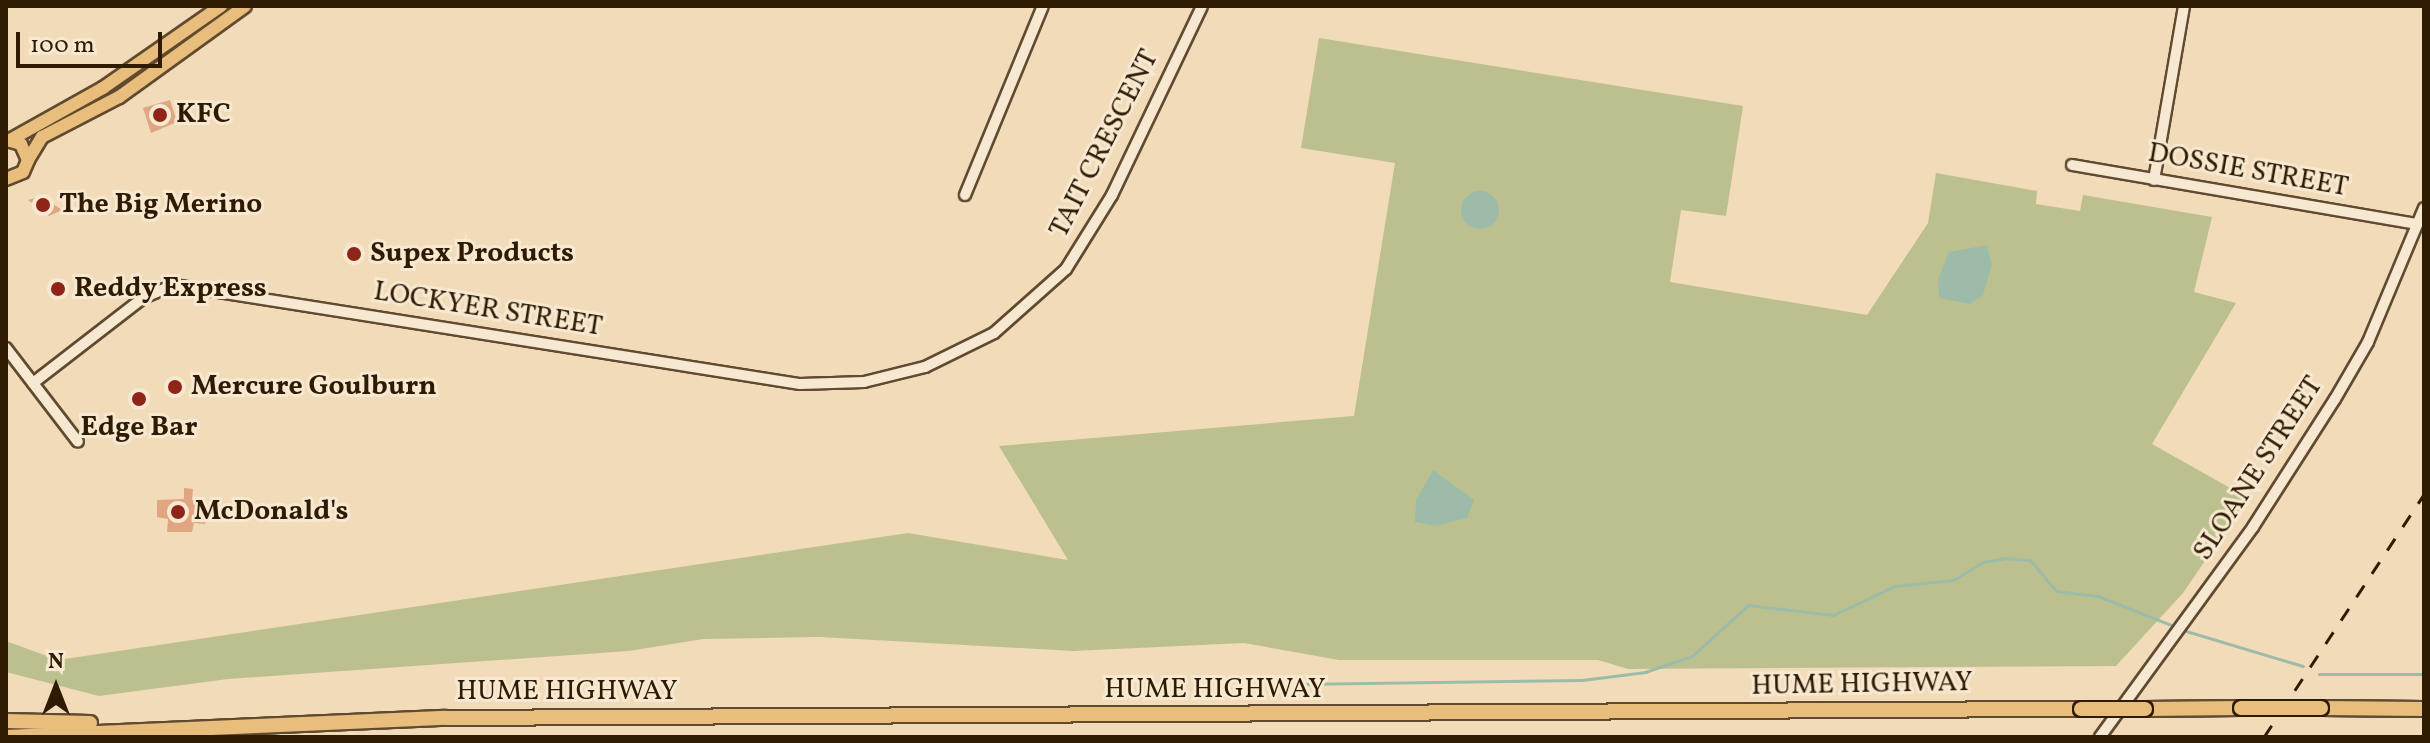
<!DOCTYPE html>
<style>
body{margin:0}
#map{position:relative;width:2430px;height:743px;overflow:hidden;background:#f2dbb9;font-family:Vollkorn,serif}
div>[style]{position:absolute}
.green>*{inset:0;background:#bcc08e}
.water>*{inset:0;background:#9cbca9}
.round{border-radius:50%}
.stream>*{height:3px;margin:-1.5px;padding:0 1.5px;transform-origin:1.5px;border-radius:1.5px;background:#9cbca9}
.building>*{inset:0;background:#dfa681}
.roads{filter:drop-shadow(2px 0 #604a30) drop-shadow(-2px 0 #604a30) drop-shadow(0 2px #604a30) drop-shadow(0 -2px #604a30)}
.minor>*{height:10px;margin:-5px;padding:0 5px;transform-origin:5px;border-radius:5px;background:#f7e8d2}
.major>*{height:12px;margin:-6px;padding:0 6px;transform-origin:6px;border-radius:6px;background:#e9be7c}
.highway>*{height:14px;margin:-7px;padding:0 7px;transform-origin:7px;border-radius:7px;background:#e9be7c}
.rail>*{height:3px;margin-top:-1.5px;transform-origin:0;background:repeating-linear-gradient(90deg,#2f1a02 0 14px,transparent 0 28px)}
.bridges{filter:drop-shadow(2px 0 #2f1a02) drop-shadow(-2px 0 #2f1a02) drop-shadow(0 2px #2f1a02) drop-shadow(0 -2px #2f1a02)}
.highway-bridge>*{height:14px;margin:-7px;padding:0 7px;transform-origin:7px;border-radius:7px;background:#e9be7c}
.dots>*{width:22px;height:22px;translate:-50% -50%;box-sizing:border-box;border:4px solid #f7e8d2;border-radius:50%}
span{translate:-50% -50%;white-space:nowrap;text-align:center;line-height:1.15;-webkit-text-stroke:6px #f7e8d2;paint-order:stroke}
.poi-label{font-size:28px;color:#2f1a02;font-weight:700}
.left{translate:0 -50%;text-align:left}
.street-label{font-size:28px;color:#2f1a02}
.frame{position:absolute;inset:0;border:8px solid #2f1a02;pointer-events:none}
.north{position:absolute;left:16px;top:647px;width:80px;height:80px;-webkit-text-stroke:6px #f7e8d2;paint-order:stroke;rotate:0deg;font-size:22px;font-weight:700;line-height:32px;text-align:center;color:#2f1a02}
.north::after{content:'';display:block;margin:auto;width:28px;height:36px;background:#2f1a02;clip-path:polygon(50% 0,100% 100%,50% 72%,0 100%)}
.scale{position:absolute;left:16px;top:32px;width:146px;height:36px;box-sizing:border-box;border:4px solid #2f1a02;border-top:0;padding-left:10px;font-size:24px;line-height:28px;white-space:nowrap;color:#2f1a02;-webkit-text-stroke:6px #f7e8d2;paint-order:stroke}
</style>
<div id="map">
<div class="green">
<i style="clip-path:polygon(1319px 38px,1743px 106px,1726px 216px,1681px 210px,1670px 282px,1867px 315px,1928px 223px,1936px 173px,2037px 191px,2036px 204px,2080px 211px,2083px 195px,2212px 217px,2194px 292px,2236px 303px,2152px 444px,2248px 498px,2183px 593px,2116px 666px,1628px 669px,1598px 660px,1339px 660px,1244px 643px,1073px 651px,820px 637px,703px 639px,629px 651px,228px 679px,99px 696px,6px 672px,6px 641px,58px 660px,908px 533px,1068px 560px,999px 446px,1354px 416px,1395px 163px,1301px 148px)"></i>
</div>
<div class="water">
<i class="round" style="left:1461px;top:191px;width:38px;height:38px"></i>
<i style="clip-path:polygon(1987px 245px,1992px 265px,1983px 295px,1970px 304px,1939px 298px,1938px 279px,1949px 252px)"></i>
<i style="clip-path:polygon(1433px 470px,1474px 500px,1467px 518px,1435px 526px,1415px 522px,1416px 500px)"></i>
</div>
<div class="stream">
<i style="left:2186px;top:631px;width:122px;rotate:16.7deg"></i>
<i style="left:2319px;top:674px;width:105px"></i>
<i style="left:1296px;top:684px;width:286px;rotate:-0.8deg"></i>
<i style="left:1582px;top:680px;width:64px;rotate:-7.2deg"></i>
<i style="left:1645px;top:672px;width:50px;rotate:-18.8deg"></i>
<i style="left:1692px;top:656px;width:76px;rotate:-42.3deg"></i>
<i style="left:1748px;top:605px;width:86px;rotate:6.7deg"></i>
<i style="left:1833px;top:615px;width:68px;rotate:-25.1deg"></i>
<i style="left:1895px;top:586px;width:58px;rotate:-5.9deg"></i>
<i style="left:1953px;top:580px;width:35px;rotate:-31deg"></i>
<i style="left:1983px;top:562px;width:22px;rotate:-10deg"></i>
<i style="left:2005px;top:558px;width:25px;rotate:5deg"></i>
<i style="left:2030px;top:560px;width:40px;rotate:50deg"></i>
<i style="left:2056px;top:591px;width:42px;rotate:6.8deg"></i>
<i style="left:2098px;top:596px;width:79px;rotate:21.7deg"></i>
</div>
<div class="building">
<i style="clip-path:polygon(170px 100px,177px 122px,151px 133px,143px 108px)"></i>
<i style="clip-path:polygon(42px 196px,56px 206px,62px 210px,49px 216px,28px 200px)"></i>
<i style="clip-path:polygon(184px 488px,193px 489px,192px 500px,206px 503px,205px 524px,194px 523px,192px 532px,167px 532px,168px 519px,157px 517px,157px 500px,184px 499px)"></i>
</div>
<div class="roads">
<div class="minor">
<i style="left:2072px;top:165px;width:350px;rotate:9.7deg"></i>
<i style="left:2154px;top:180px;width:177px;rotate:-80.2deg"></i>
<i style="left:965px;top:195px;width:204px;rotate:-67.6deg"></i>
<i style="left:6px;top:348px;width:118px;rotate:52.5deg"></i>
<i style="left:33px;top:383px;width:139px;rotate:-37.7deg"></i>
<i style="left:143px;top:298px;width:34px;rotate:-23deg"></i>
<i style="left:174px;top:285px;width:634px;rotate:8.99deg"></i>
<i style="left:800px;top:384px;width:64px;rotate:-1.8deg"></i>
<i style="left:864px;top:382px;width:63px;rotate:-13.8deg"></i>
<i style="left:925px;top:367px;width:77px;rotate:-26.2deg"></i>
<i style="left:994px;top:333px;width:96px;rotate:-41.6deg"></i>
<i style="left:1066px;top:269px;width:87px;rotate:-58.1deg"></i>
<i style="left:1112px;top:195px;width:209px;rotate:-64.5deg"></i>
<i style="left:2100px;top:737px;width:260px;rotate:-53.9deg"></i>
<i style="left:2253px;top:527px;width:152px;rotate:-57.4deg"></i>
<i style="left:2335px;top:399px;width:66px;rotate:-59.9deg"></i>
<i style="left:2368px;top:342px;width:145px;rotate:-67.3deg"></i>
</div>
<div class="major">
<i style="left:10px;top:140px;width:107px;rotate:-29.2deg"></i>
<i style="left:103px;top:88px;width:144px;rotate:-34.8deg"></i>
<i style="left:28px;top:160px;width:27px;rotate:-59deg"></i>
<i style="left:42px;top:137px;width:87px;rotate:-27.5deg"></i>
<i style="left:119px;top:97px;width:155px;rotate:-35.8deg"></i>
<i style="left:6px;top:179px;width:18px;rotate:-22deg"></i>
<i style="left:23px;top:172px;width:13px;rotate:-67deg"></i>
<i style="left:28px;top:160px;width:17px;rotate:-114deg"></i>
<i style="left:21px;top:144px;width:15px;rotate:-164deg"></i>
</div>
<div class="highway">
<i style="left:2321px;top:708px;width:103px;rotate:0.6deg"></i>
<i style="left:2145px;top:709px;width:96px;rotate:-0.6deg"></i>
<i style="left:6px;top:721px;width:84px;rotate:1.4deg"></i>
<i style="left:6px;top:737px;width:440px;rotate:-2.5deg"></i>
<i style="left:446px;top:718px;width:1635px;rotate:-0.32deg"></i>
</div>
</div>
<div class="rail">
<i style="left:2264px;top:737px;width:291px;rotate:-56.6deg"></i>
</div>
<div class="bridges">
<div class="highway-bridge">
<i style="left:2241px;top:708px;width:80px"></i>
<i style="left:2081px;top:709px;width:64px"></i>
</div>
</div>
<div class="dots">
<i style="left:160px;top:115px;background:#8f2418"></i>
<i style="left:43px;top:205px;background:#8f2418"></i>
<i style="left:354px;top:254px;background:#8f2418"></i>
<i style="left:58px;top:289px;background:#8f2418"></i>
<i style="left:175px;top:387px;background:#8f2418"></i>
<i style="left:139px;top:399px;background:#8f2418"></i>
<i style="left:178px;top:512px;background:#8f2418"></i>
</div>
<div class="poi-label">
<span class="left" style="left:176px;top:115px">KFC</span>
<span class="left" style="left:59px;top:205px">The Big Merino</span>
<span class="left" style="left:370px;top:254px">Supex Products</span>
<span class="left" style="left:74px;top:289px">Reddy Express</span>
<span class="left" style="left:191px;top:387px">Mercure Goulburn</span>
<span style="left:139px;top:428px">Edge Bar</span>
<span class="left" style="left:194px;top:512px">McDonald's</span>
</div>
<div class="street-label">
<span style="left:1105px;top:144px;rotate:-63deg">TAIT CRESCENT</span>
<span style="left:2248px;top:171px;rotate:10deg">DOSSIE STREET</span>
<span style="left:488px;top:310px;rotate:9deg">LOCKYER STREET</span>
<span style="left:2259px;top:469px;rotate:-57deg">SLOANE STREET</span>
<span style="left:1862px;top:685px;rotate:-1deg">HUME HIGHWAY</span>
<span style="left:1215px;top:690px">HUME HIGHWAY</span>
<span style="left:567px;top:692px">HUME HIGHWAY</span>
</div>
<div class="frame"></div>
<div class="north">N</div>
<div class="scale">100 m</div>
</div>
